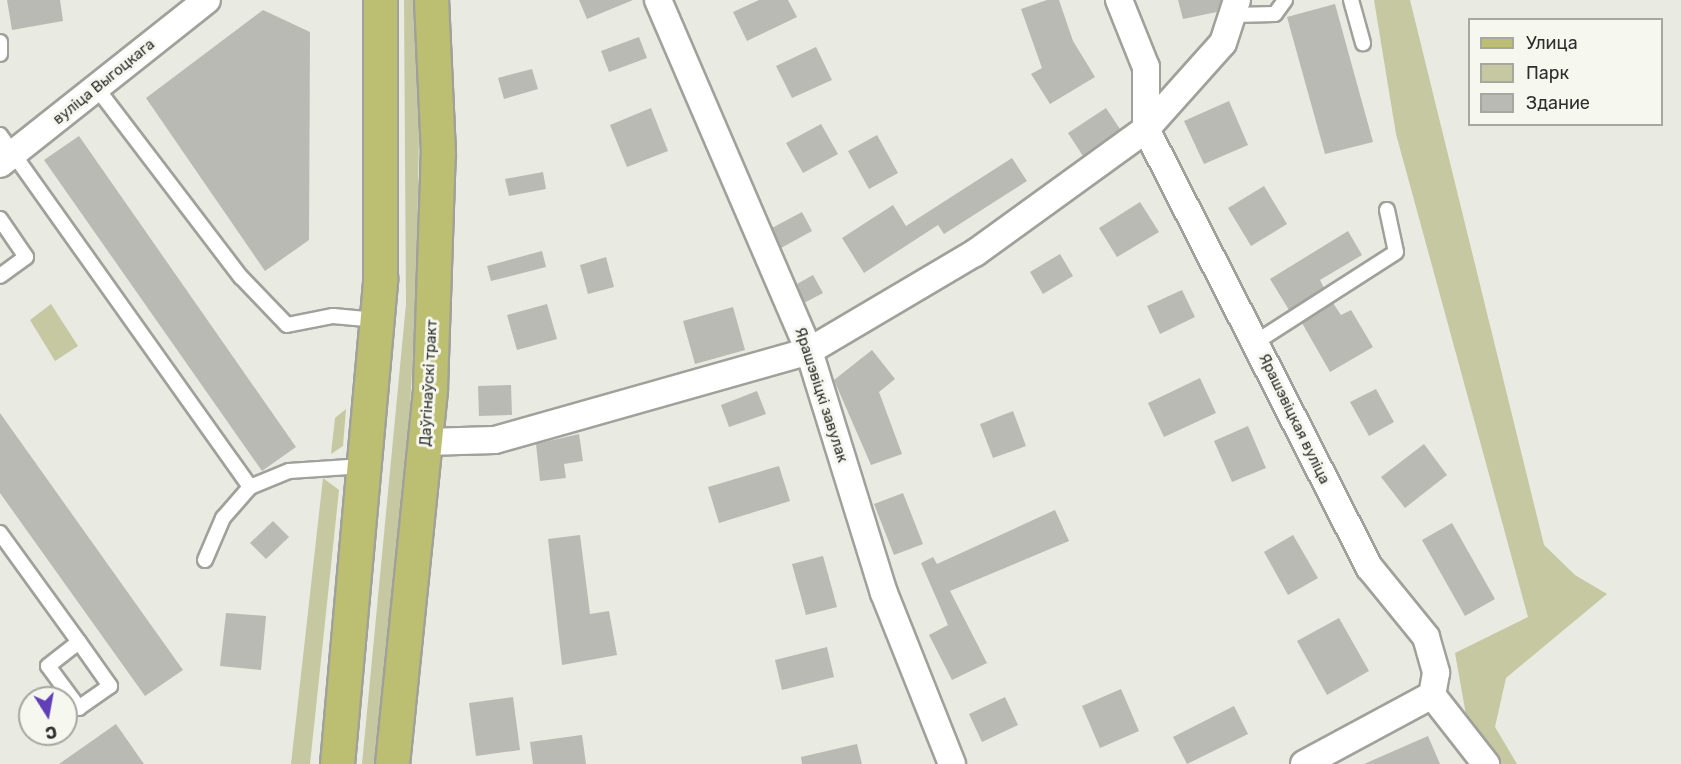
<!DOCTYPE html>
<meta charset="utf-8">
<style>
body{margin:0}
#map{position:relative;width:1681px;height:764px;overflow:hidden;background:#e9eae2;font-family:Rubik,sans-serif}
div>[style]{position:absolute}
.green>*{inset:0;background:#c6c8a1}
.building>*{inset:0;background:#b9bab3}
.roads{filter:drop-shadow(2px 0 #a0a19a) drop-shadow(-2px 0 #a0a19a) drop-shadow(0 2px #a0a19a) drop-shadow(0 -2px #a0a19a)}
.service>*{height:14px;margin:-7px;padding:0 7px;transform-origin:7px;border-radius:7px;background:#fff}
.minor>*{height:26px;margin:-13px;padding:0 13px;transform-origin:13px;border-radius:13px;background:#fff}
.primary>*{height:33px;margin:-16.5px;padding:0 16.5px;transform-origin:16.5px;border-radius:16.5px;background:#bcbe71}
span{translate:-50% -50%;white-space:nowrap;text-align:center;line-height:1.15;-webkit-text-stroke:6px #f6f7ef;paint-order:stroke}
.street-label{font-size:15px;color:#2e2e2c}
.legend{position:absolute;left:1468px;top:18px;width:195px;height:108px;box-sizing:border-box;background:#f6f7ef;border:2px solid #a6a7a1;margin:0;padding:8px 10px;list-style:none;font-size:18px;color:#2e2e2c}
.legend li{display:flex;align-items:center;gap:12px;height:30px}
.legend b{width:30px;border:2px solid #a6a7a1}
.north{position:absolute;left:18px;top:686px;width:60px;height:60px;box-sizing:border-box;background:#f6f7ef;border:2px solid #a6a7a1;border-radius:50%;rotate:169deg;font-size:16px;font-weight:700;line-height:24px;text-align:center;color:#2e2e2c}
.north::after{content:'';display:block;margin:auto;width:21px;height:27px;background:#613fb7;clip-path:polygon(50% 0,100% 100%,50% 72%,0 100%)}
</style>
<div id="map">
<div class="green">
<i style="clip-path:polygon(404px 0,416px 0,420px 82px,416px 298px,408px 445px,375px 764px,362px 764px,406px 304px)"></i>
<i style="clip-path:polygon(1374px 0,1410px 0,1544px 545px,1575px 575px,1607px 594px,1506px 678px,1495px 727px,1517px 764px,1502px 764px,1466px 715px,1455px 653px,1528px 617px,1396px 134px)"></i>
<i style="clip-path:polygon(51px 304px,78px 346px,55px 361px,30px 320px)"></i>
<i style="clip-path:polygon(346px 409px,343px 446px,331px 454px,335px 418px)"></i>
<i style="clip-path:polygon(323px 478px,339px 490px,310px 764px,291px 764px)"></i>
</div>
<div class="building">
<i style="clip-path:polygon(7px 0,60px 0,63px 21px,12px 30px)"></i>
<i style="clip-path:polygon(579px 0,633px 0,587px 19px)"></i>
<i style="clip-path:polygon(759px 0,788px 0,797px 17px,747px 41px,733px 12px)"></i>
<i style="clip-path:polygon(1047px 0,1059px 0,1073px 41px,1095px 77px,1050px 104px,1031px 74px,1042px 68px,1021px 9px)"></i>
<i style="clip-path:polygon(1178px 0,1221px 0,1217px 12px,1183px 19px)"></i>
<i style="clip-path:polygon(1335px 4px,1373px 142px,1325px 154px,1287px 17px)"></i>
<i style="clip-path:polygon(263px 10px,310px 32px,309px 240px,265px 271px,146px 98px)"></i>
<i style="clip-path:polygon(639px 37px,647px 58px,609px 72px,601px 51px)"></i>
<i style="clip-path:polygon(816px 47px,832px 80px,792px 98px,776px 66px)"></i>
<i style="clip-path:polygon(532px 69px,538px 89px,504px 99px,498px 78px)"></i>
<i style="clip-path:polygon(1229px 101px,1248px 145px,1204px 164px,1184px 121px)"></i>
<i style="clip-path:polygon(651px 108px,668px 151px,627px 167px,610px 125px)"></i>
<i style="clip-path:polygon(1106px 108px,1120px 129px,1083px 156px,1068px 133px)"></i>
<i style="clip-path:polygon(821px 124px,838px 154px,803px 173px,786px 143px)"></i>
<i style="clip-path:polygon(877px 135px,898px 173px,869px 189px,848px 151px)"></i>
<i style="clip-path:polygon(79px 136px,296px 447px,262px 471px,44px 160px)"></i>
<i style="clip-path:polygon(1012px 158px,1027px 181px,944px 234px,938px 225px,864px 273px,842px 238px,893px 205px,906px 226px)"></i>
<i style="clip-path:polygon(543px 172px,546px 189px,509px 196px,505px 179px)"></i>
<i style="clip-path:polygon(1264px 186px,1287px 224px,1251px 246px,1228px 208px)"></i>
<i style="clip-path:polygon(1140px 202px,1159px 232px,1117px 257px,1099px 228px)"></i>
<i style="clip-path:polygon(802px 212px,812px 231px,781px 248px,772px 228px)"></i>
<i style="clip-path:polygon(1348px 231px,1362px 255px,1320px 280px,1324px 288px,1289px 310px,1270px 279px)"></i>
<i style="clip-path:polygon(542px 251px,546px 267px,491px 281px,487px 266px)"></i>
<i style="clip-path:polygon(1060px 254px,1073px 276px,1043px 294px,1030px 272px)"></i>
<i style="clip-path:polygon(606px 257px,614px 287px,588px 294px,580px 265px)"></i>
<i style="clip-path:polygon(813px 275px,823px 293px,804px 303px,797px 284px)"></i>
<i style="clip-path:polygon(1182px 290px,1195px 317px,1160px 334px,1147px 306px)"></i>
<i style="clip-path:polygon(1333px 303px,1341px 315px,1351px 310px,1373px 347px,1330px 372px,1302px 323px)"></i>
<i style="clip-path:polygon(547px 304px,557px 339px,517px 350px,507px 315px)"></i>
<i style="clip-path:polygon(733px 307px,745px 350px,695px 364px,683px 321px)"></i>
<i style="clip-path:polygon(872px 350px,895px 379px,879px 392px,902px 454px,871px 465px,834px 380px)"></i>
<i style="clip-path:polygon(1200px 378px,1216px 413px,1164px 437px,1148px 403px)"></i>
<i style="clip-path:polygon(511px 385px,512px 415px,479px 416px,478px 386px)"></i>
<i style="clip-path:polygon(1376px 389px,1394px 422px,1369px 436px,1350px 402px)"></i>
<i style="clip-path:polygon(757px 391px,766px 414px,729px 427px,721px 405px)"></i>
<i style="clip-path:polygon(1013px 411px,1026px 446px,993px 458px,980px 424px)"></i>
<i style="clip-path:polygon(0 413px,183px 670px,145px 696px,0 493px)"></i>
<i style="clip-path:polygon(1248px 426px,1266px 468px,1232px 482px,1214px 441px)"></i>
<i style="clip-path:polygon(579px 434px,583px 461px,564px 464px,566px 478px,540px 481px,536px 444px)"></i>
<i style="clip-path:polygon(1424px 444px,1447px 475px,1405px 508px,1381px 477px)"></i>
<i style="clip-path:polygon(779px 466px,790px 501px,719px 523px,708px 487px)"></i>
<i style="clip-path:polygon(903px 493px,923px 544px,894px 555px,874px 504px)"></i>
<i style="clip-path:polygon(1055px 510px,1069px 541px,950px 591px,987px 663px,952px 680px,929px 635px,948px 625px,921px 563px,933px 557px,937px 564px)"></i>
<i style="clip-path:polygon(273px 521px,289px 537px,266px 559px,250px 543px)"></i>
<i style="clip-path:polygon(1452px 523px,1495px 599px,1465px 616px,1422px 540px)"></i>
<i style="clip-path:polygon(580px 535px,590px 614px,609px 611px,617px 655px,562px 665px,548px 539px)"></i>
<i style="clip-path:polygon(1293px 535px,1318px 578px,1288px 595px,1264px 552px)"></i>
<i style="clip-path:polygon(823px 556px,837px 607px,806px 615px,792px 564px)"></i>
<i style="clip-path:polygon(226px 613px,266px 616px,261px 670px,220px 666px)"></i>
<i style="clip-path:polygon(1339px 618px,1369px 671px,1327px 695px,1297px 641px)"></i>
<i style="clip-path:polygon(827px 647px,834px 677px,782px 690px,775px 660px)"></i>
<i style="clip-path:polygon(1121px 689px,1139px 731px,1100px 748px,1082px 706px)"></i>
<i style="clip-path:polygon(513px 697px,520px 750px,476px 756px,469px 703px)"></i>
<i style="clip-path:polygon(1005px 697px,1018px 725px,982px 742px,969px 714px)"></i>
<i style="clip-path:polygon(1234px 706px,1248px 734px,1187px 764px,1173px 737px)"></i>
<i style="clip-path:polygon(116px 724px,144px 764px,59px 764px)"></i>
<i style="clip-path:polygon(582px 735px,586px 764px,533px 764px,530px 742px)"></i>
<i style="clip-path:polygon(1428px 736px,1440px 764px,1364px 764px)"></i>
<i style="clip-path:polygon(857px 744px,862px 764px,802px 764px,801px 757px)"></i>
</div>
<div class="roads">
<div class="service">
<i style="left:1351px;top:0;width:45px;rotate:74.4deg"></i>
<i style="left:1235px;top:15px;width:40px;rotate:-1.4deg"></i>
<i style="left:1275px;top:14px;width:17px;rotate:-54deg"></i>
<i style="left:0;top:42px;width:12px;rotate:90deg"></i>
<i style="left:96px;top:87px;width:239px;rotate:52.7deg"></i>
<i style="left:241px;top:277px;width:66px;rotate:46.2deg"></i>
<i style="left:287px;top:325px;width:47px;rotate:-11.1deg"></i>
<i style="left:333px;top:316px;width:44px;rotate:5.2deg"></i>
<i style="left:0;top:135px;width:432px;rotate:54.6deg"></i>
<i style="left:0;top:219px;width:46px;rotate:55.6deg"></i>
<i style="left:26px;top:257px;width:32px;rotate:144deg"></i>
<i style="left:1256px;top:342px;width:166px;rotate:-32.7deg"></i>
<i style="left:1396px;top:252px;width:43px;rotate:-102.1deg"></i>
<i style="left:0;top:533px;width:135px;rotate:54.1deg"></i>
<i style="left:79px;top:642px;width:54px;rotate:54.8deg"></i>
<i style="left:110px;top:686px;width:38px;rotate:145deg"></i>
<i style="left:79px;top:708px;width:52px;rotate:-126.4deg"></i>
<i style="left:48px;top:666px;width:39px;rotate:-38deg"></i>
<i style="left:205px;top:560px;width:46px;rotate:-66.8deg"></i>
<i style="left:223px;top:518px;width:41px;rotate:-48.9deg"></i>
<i style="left:250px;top:487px;width:42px;rotate:-22.3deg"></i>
<i style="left:289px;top:471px;width:75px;rotate:-3.8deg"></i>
</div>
<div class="minor">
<i style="left:658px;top:0;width:382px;rotate:66.7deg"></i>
<i style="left:809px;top:351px;width:253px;rotate:72.8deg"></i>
<i style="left:884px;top:593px;width:184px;rotate:68.3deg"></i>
<i style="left:1119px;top:0;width:72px;rotate:68.1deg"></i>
<i style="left:1146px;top:67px;width:62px;rotate:90deg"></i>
<i style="left:1146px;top:129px;width:493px;rotate:63deg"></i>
<i style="left:1370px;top:568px;width:89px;rotate:50.9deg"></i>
<i style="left:1426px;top:637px;width:37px;rotate:74deg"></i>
<i style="left:1436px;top:673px;width:22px;rotate:100deg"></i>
<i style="left:0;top:164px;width:264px;rotate:-38.4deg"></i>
<i style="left:426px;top:442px;width:69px;rotate:-1.7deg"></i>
<i style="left:495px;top:440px;width:326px;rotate:-15.8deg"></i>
<i style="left:809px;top:351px;width:193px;rotate:-30.6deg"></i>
<i style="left:975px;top:253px;width:211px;rotate:-35.9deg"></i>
<i style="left:1146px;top:129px;width:115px;rotate:-48.2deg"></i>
<i style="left:1223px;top:43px;width:45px;rotate:-72deg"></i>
<i style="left:1432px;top:695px;width:88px;rotate:52deg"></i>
<i style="left:1304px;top:764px;width:145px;rotate:-28.3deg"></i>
</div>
<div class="primary">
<i style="left:337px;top:764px;width:488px;rotate:-84.9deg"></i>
<i style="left:380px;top:278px;width:278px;rotate:-90deg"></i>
<i style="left:392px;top:764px;width:378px;rotate:-84.2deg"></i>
<i style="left:430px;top:388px;width:235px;rotate:-88.1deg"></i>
<i style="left:438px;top:153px;width:153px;rotate:-92.6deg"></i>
</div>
</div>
<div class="street-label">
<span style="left:104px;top:82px;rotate:-39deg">вуліца Выгоцкага</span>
<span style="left:429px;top:383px;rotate:-87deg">Даўгінаўскі тракт</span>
<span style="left:821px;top:395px;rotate:72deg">Ярашэвіцкі завулак</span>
<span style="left:1294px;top:419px;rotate:64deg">Ярашэвіцкая вуліца</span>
</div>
<ul class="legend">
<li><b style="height:8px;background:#bcbe71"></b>Улица</li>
<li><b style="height:16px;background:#c6c8a1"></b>Парк</li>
<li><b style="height:16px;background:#b9bab3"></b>Здание</li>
</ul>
<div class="north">С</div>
</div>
